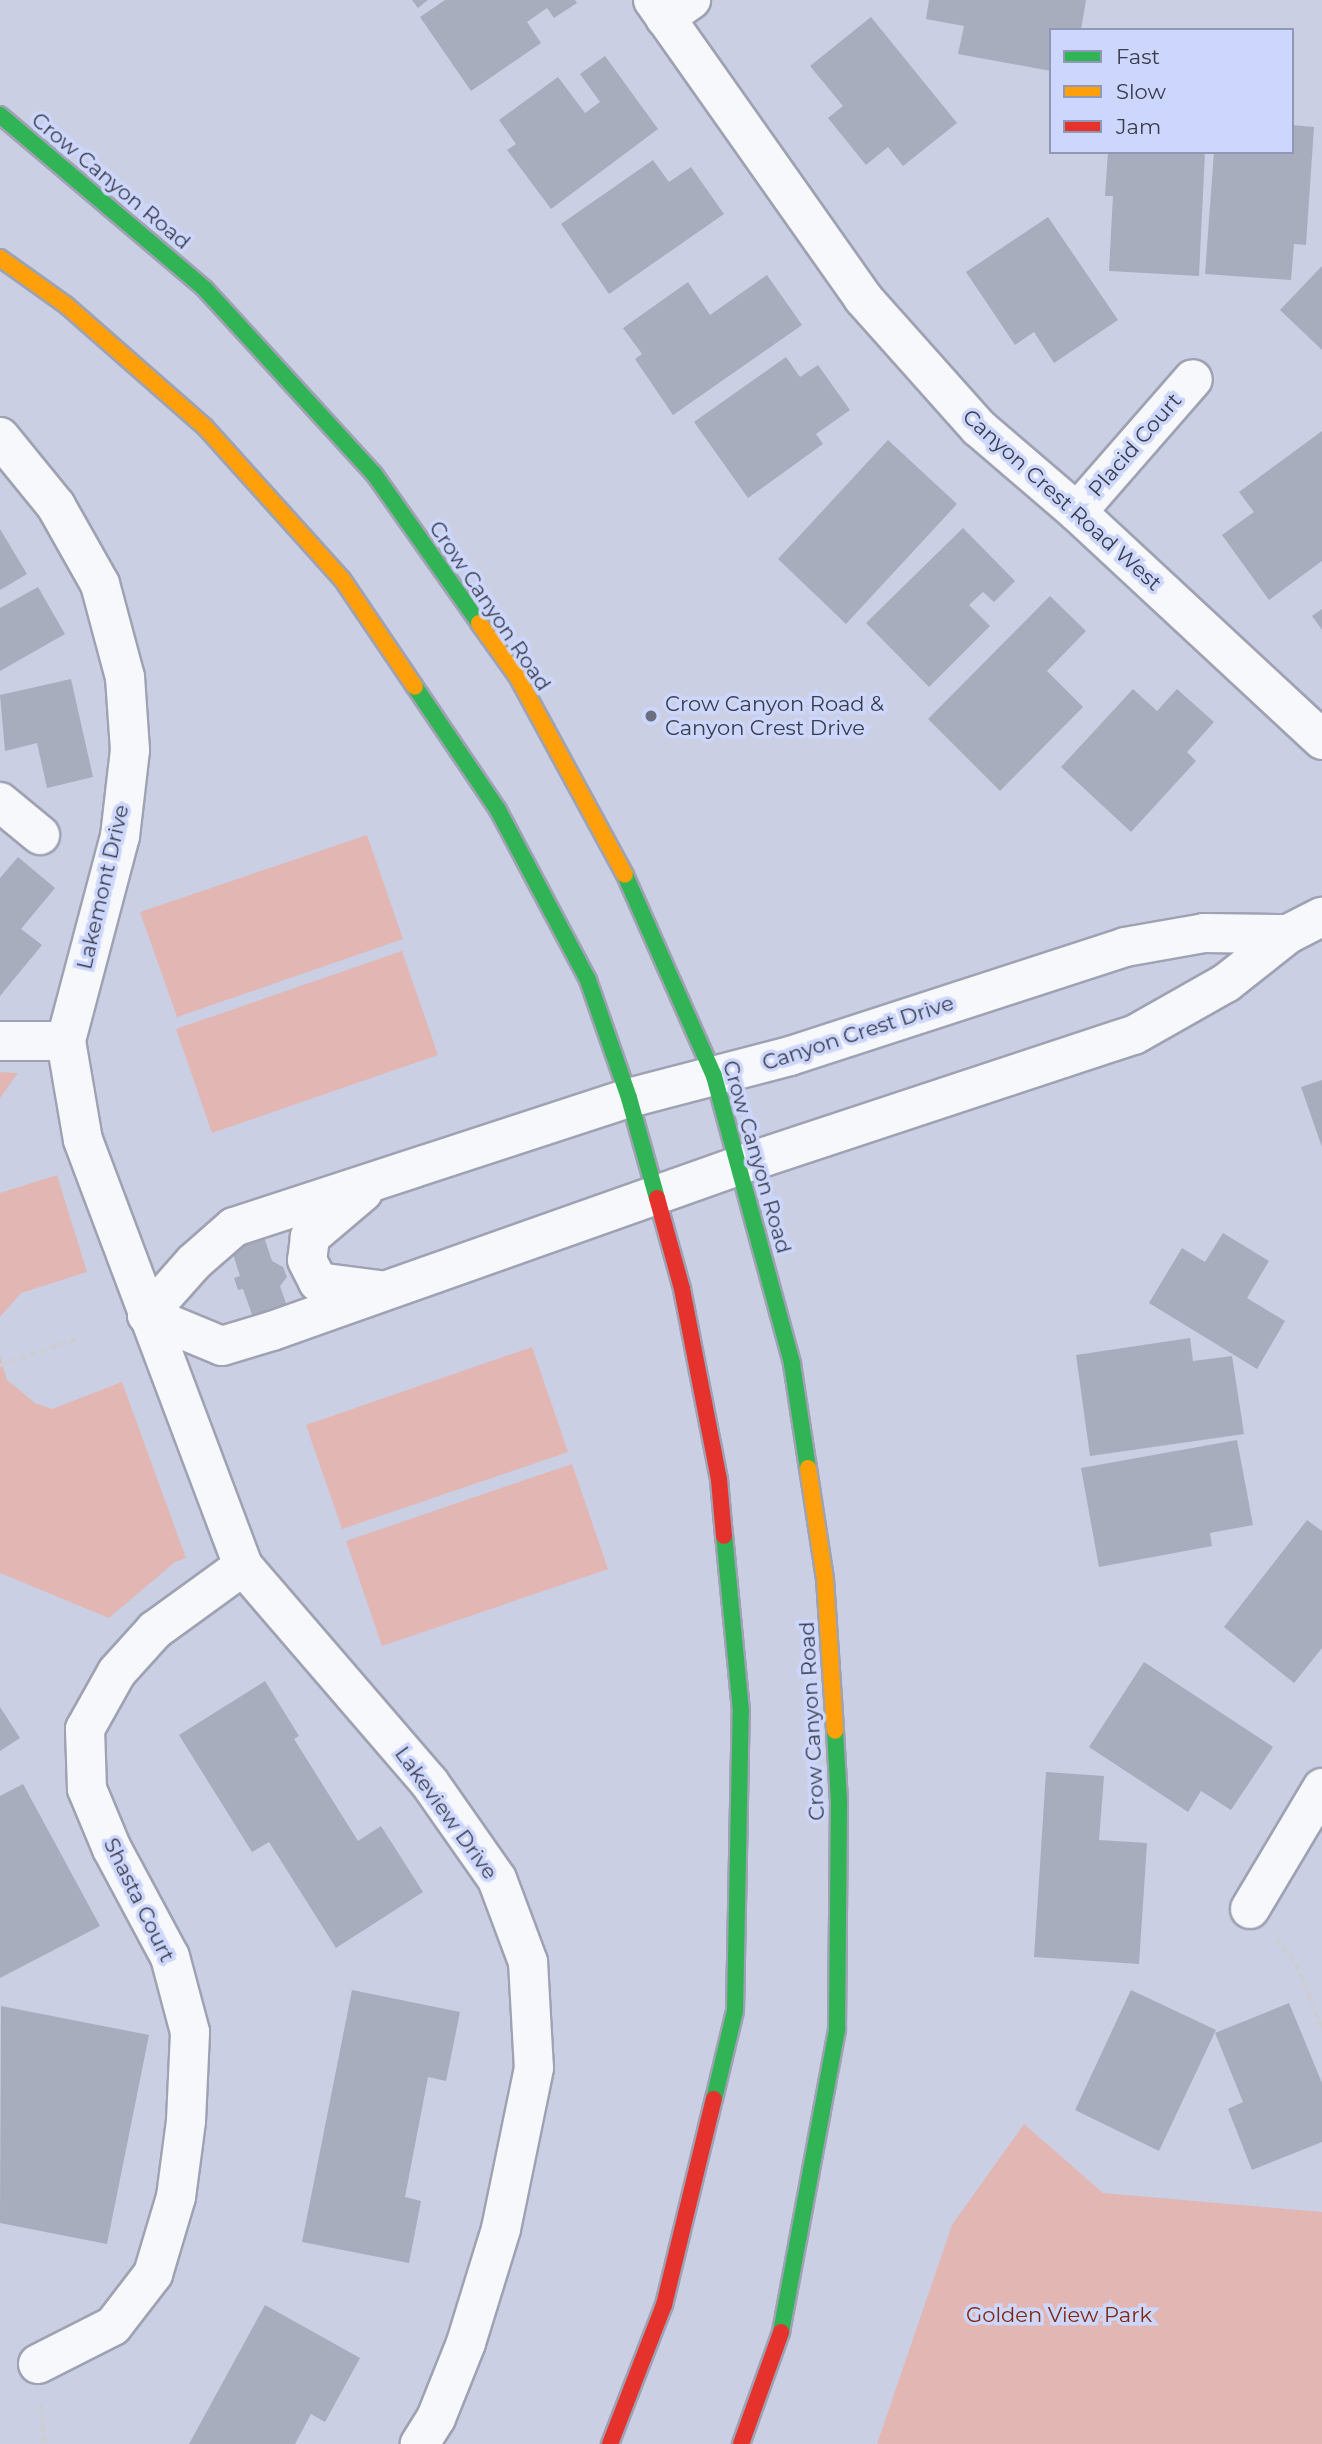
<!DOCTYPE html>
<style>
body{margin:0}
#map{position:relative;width:1322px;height:2444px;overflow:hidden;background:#cacfe4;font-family:Montserrat,sans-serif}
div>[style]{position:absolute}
.green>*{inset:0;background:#e2b6b3}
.building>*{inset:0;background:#a7adbc}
.path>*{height:4.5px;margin-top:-2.25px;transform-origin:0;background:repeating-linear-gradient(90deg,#cdced5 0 7px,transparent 0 10.5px)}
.roads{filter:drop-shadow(2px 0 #9fa2b2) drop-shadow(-2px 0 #9fa2b2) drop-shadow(0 2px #9fa2b2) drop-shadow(0 -2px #9fa2b2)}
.street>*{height:38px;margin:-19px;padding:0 19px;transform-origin:19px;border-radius:19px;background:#f7f8fb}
.fast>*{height:16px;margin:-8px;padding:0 8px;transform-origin:8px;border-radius:8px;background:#30b455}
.slow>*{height:16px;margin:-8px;padding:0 8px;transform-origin:8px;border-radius:8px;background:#ff9f0a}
.jam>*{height:16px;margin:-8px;padding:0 8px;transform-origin:8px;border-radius:8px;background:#e5322d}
.dots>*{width:19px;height:19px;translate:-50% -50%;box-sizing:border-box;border:4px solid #cdd6fc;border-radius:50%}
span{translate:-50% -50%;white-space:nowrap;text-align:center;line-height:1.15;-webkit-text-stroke:7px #cdd6fc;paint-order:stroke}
.street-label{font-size:21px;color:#383c4b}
.poi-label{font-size:21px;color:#383c4b}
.left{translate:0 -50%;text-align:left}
.park-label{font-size:21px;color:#81260f}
.legend{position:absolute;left:1049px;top:28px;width:245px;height:126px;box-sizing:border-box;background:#cdd6fc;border:2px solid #9198b5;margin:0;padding:9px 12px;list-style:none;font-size:21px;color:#383c4b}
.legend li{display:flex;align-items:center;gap:14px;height:35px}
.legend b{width:35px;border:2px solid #9198b5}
</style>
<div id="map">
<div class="green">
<i style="clip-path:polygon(367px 835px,403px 939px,177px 1017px,140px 912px)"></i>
<i style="clip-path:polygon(402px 951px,438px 1055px,212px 1133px,176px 1029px)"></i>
<i style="clip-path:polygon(0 1072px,18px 1073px,0 1098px)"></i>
<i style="clip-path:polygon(57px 1175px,87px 1272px,21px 1293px,0 1317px,0 1193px)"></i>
<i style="clip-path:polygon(532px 1347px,568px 1452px,342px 1529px,306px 1425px)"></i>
<i style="clip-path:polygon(0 1357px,7px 1380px,35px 1403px,52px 1409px,122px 1382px,186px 1558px,175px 1562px,109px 1618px,0 1573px)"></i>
<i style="clip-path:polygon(572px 1464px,608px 1569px,382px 1646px,346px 1541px)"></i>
<i style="clip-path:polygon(1024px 2124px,1103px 2193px,1322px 2212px,1322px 2444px,877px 2444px,952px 2225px)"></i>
</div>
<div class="building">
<i style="clip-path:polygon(412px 0,428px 0,418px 8px)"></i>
<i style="clip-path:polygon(445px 0,575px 0,577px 3px,554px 18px,547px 8px,527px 22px,541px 43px,471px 91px,420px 17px)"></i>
<i style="clip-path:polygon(929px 0,1086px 0,1081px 30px,1051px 30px,1051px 71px,958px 54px,964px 26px,926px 19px)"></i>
<i style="clip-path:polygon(871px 17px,957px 123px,903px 166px,888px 147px,866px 165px,828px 118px,843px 106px,810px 66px)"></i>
<i style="clip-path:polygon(605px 56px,658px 129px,551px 209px,507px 150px,516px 144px,499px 120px,558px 77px,585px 113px,600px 102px,580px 74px)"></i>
<i style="clip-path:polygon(1292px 125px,1314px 127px,1306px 245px,1294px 244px,1291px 280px,1205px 274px,1214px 152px,1292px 152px)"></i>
<i style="clip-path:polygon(1108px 152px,1205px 152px,1199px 276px,1109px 271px,1113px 196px,1105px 196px)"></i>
<i style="clip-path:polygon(653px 160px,669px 182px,691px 167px,724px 214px,609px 294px,561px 224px)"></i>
<i style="clip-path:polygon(1048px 217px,1118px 320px,1054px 363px,1034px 332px,1015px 345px,966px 272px)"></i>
<i style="clip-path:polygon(1322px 266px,1322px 350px,1280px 310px)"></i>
<i style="clip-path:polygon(767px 275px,802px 325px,673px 415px,635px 359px,642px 354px,623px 328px,688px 282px,710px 315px)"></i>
<i style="clip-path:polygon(786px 357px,800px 377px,818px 365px,850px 410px,816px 434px,823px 444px,748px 498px,694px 422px)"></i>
<i style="clip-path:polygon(1322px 431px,1322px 561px,1269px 600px,1222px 535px,1254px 512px,1239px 492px)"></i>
<i style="clip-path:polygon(888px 440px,957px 504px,846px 624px,778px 559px)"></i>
<i style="clip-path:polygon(963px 528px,1015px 581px,994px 602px,983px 592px,969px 605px,990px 626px,929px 687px,866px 623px)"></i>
<i style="clip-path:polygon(0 529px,27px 574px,0 590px)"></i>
<i style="clip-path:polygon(38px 587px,65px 634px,0 671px,0 608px)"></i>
<i style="clip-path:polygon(1050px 596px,1086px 631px,1047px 671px,1083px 707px,1000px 791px,928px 719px)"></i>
<i style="clip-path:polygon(1322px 609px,1322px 630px,1312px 616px)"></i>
<i style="clip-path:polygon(71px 679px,93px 777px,47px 788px,37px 743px,5px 751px,0 695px)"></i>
<i style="clip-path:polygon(1133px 689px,1157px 711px,1177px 689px,1214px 722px,1187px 752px,1196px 761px,1131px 832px,1061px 767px)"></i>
<i style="clip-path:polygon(18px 857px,55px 888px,21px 929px,42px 945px,0 996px,0 878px)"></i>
<i style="clip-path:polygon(1322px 1080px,1322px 1147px,1301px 1087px)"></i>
<i style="clip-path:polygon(262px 1231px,272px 1261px,283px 1267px,287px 1277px,280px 1286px,290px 1315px,256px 1326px,243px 1289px,238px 1290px,234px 1278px,240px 1276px,229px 1242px)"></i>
<i style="clip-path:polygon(1223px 1233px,1269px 1261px,1247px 1298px,1285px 1321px,1257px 1369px,1149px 1303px,1182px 1248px,1205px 1262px)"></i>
<i style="clip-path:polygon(1190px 1338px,1193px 1361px,1232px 1356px,1244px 1434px,1090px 1456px,1076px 1355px)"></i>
<i style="clip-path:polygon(1237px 1440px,1253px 1525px,1210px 1533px,1212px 1546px,1099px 1567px,1081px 1468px)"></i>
<i style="clip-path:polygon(1307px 1520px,1322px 1531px,1322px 1648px,1294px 1683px,1224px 1627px)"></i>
<i style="clip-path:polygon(1144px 1662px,1273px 1747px,1231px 1810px,1201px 1791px,1188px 1812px,1089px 1747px)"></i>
<i style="clip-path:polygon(265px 1681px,299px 1736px,294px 1739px,358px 1841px,381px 1826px,423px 1892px,336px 1948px,269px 1842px,252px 1852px,179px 1735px)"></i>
<i style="clip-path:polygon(0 1707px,20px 1738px,0 1751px)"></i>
<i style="clip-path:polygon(1046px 1772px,1104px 1776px,1099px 1840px,1147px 1843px,1139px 1964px,1034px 1957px)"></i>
<i style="clip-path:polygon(23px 1784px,100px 1926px,0 1978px,0 1796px)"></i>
<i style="clip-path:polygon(352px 1990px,460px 2012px,446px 2081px,428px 2077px,405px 2197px,421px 2201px,409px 2263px,302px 2242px)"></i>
<i style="clip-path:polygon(1131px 1990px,1216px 2030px,1159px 2151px,1075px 2110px)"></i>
<i style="clip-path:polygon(1289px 2003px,1322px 2083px,1322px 2142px,1252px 2170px,1228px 2109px,1243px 2102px,1215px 2033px)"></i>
<i style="clip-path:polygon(1px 2006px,149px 2035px,107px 2244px,0 2223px)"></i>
<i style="clip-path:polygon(265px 2305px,360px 2358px,325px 2422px,311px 2414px,295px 2444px,189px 2444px)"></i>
</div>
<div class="path">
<i style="left:0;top:1365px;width:86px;rotate:-19.1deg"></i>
<i style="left:1276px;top:1939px;width:31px;rotate:50deg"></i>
<i style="left:1296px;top:1963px;width:69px;rotate:67.9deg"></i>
<i style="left:41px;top:2404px;width:40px;rotate:85.7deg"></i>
</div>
<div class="roads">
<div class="street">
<i style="left:653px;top:0;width:365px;rotate:54.8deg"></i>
<i style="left:863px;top:298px;width:174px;rotate:48.3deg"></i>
<i style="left:979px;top:428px;width:129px;rotate:40.6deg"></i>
<i style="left:1077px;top:512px;width:335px;rotate:42.9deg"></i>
<i style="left:665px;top:18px;width:32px;rotate:-35deg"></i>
<i style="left:0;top:437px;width:89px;rotate:50.9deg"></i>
<i style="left:56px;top:506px;width:90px;rotate:60.6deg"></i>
<i style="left:100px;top:584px;width:96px;rotate:75deg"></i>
<i style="left:125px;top:677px;width:73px;rotate:86.1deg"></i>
<i style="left:130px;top:750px;width:87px;rotate:96.6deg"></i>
<i style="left:120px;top:836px;width:212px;rotate:104.8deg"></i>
<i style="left:66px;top:1041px;width:100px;rotate:80.3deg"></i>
<i style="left:83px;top:1140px;width:455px;rotate:69.4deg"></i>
<i style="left:243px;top:1566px;width:285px;rotate:49.3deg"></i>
<i style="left:429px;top:1782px;width:118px;rotate:55deg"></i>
<i style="left:497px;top:1879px;width:89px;rotate:69.5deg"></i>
<i style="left:528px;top:1962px;width:106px;rotate:86.8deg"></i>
<i style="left:534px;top:2068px;width:164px;rotate:101.6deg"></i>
<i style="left:501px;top:2229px;width:119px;rotate:107.1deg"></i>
<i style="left:466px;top:2343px;width:81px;rotate:111.8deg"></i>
<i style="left:436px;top:2418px;width:31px;rotate:122deg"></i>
<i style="left:1077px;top:512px;width:176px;rotate:-48.9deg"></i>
<i style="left:0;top:802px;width:52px;rotate:39.5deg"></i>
<i style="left:0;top:1041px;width:66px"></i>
<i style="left:363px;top:1192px;width:70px;rotate:139.7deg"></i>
<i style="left:310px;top:1237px;width:23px;rotate:97deg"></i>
<i style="left:307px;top:1260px;width:25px;rotate:63deg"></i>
<i style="left:318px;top:1282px;width:62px;rotate:7.5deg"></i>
<i style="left:147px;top:1315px;width:81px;rotate:22.5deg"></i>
<i style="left:222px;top:1346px;width:52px;rotate:-16.7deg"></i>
<i style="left:272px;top:1331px;width:497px;rotate:-19.5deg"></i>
<i style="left:740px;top:1165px;width:415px;rotate:-18.3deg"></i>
<i style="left:1134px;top:1035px;width:106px;rotate:-29.5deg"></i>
<i style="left:1226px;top:983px;width:79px;rotate:-38.3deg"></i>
<i style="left:1288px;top:934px;width:38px;rotate:-27deg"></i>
<i style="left:147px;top:1315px;width:71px;rotate:-48.4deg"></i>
<i style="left:194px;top:1262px;width:53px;rotate:-41.2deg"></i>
<i style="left:234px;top:1227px;width:416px;rotate:-18.1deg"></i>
<i style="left:629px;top:1098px;width:166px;rotate:-14.6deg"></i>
<i style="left:790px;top:1056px;width:352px;rotate:-18deg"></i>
<i style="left:1125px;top:947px;width:80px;rotate:-10deg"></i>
<i style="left:1204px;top:933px;width:84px;rotate:0.7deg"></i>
<i style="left:1250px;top:1909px;width:141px;rotate:-59.2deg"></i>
<i style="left:38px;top:2364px;width:84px;rotate:-26.9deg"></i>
<i style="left:113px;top:2326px;width:66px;rotate:-52.4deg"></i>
<i style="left:153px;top:2274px;width:80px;rotate:-73.4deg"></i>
<i style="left:176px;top:2197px;width:77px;rotate:-82.5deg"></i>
<i style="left:186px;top:2121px;width:89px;rotate:-87.4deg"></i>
<i style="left:190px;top:2032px;width:78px;rotate:-104.9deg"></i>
<i style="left:170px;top:1957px;width:123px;rotate:-118.2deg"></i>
<i style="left:112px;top:1849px;width:65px;rotate:-112.6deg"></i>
<i style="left:87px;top:1789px;width:60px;rotate:-91.9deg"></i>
<i style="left:85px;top:1729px;width:65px;rotate:-60.7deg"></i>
<i style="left:117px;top:1672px;width:57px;rotate:-47.9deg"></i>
<i style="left:155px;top:1630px;width:109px;rotate:-36deg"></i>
</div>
<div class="fast">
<i style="left:0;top:115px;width:269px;rotate:40.3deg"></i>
<i style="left:205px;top:289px;width:251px;rotate:47.6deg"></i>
<i style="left:374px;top:474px;width:182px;rotate:54.8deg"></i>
<i style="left:415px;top:687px;width:148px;rotate:56deg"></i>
<i style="left:498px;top:810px;width:192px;rotate:62.1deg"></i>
<i style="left:588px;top:980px;width:125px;rotate:70.8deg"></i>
<i style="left:629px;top:1098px;width:104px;rotate:74.4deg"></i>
<i style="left:625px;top:875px;width:220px;rotate:66.1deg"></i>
<i style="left:714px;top:1076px;width:298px;rotate:74.8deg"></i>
<i style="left:792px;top:1364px;width:105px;rotate:81.3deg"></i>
<i style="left:714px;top:2099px;width:90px;rotate:-76.6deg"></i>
<i style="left:735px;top:2011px;width:300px;rotate:-88.9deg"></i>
<i style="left:741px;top:1711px;width:176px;rotate:-95.5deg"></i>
<i style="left:781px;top:2332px;width:307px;rotate:-79.5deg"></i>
<i style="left:837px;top:2030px;width:228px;rotate:-89.5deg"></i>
<i style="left:839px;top:1802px;width:71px;rotate:-93.2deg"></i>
</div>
<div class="slow">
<i style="left:0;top:258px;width:81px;rotate:35.5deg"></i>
<i style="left:66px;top:305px;width:185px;rotate:41.3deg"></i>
<i style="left:205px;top:427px;width:205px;rotate:48deg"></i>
<i style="left:342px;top:579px;width:130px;rotate:55.9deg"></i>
<i style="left:479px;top:623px;width:65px;rotate:54.4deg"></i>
<i style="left:517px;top:676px;width:226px;rotate:61.5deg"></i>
<i style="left:808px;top:1468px;width:112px;rotate:81.3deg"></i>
<i style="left:825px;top:1579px;width:152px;rotate:86.2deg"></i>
</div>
<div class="jam">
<i style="left:657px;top:1198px;width:94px;rotate:74.6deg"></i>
<i style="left:682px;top:1289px;width:195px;rotate:79deg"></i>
<i style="left:719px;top:1480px;width:56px;rotate:84.9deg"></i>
<i style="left:610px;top:2444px;width:149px;rotate:-68.8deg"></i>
<i style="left:664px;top:2305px;width:212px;rotate:-76.4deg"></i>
<i style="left:741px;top:2444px;width:119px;rotate:-70.3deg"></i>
</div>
</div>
<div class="dots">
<i style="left:651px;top:716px;background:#6b6f81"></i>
</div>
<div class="street-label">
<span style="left:111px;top:181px;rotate:40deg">Crow Canyon Road</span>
<span style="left:1135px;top:445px;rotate:-49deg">Placid Court</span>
<span style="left:1062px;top:500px;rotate:42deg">Canyon Crest Road West</span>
<span style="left:490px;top:606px;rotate:56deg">Crow Canyon Road</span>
<span style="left:103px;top:887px;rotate:-77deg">Lakemont Drive</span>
<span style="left:858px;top:1033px;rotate:-18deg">Canyon Crest Drive</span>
<span style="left:757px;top:1157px;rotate:74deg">Crow Canyon Road</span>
<span style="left:812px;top:1721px;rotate:-93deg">Crow Canyon Road</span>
<span style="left:446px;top:1813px;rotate:54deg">Lakeview Drive</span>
<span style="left:139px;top:1900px;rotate:64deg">Shasta Court</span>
</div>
<div class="poi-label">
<span class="left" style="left:665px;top:716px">Crow Canyon Road &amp;<br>Canyon Crest Drive</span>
</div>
<div class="park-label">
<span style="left:1059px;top:2315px">Golden View Park</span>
</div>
<ul class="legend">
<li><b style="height:9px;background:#30b455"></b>Fast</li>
<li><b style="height:9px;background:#ff9f0a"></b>Slow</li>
<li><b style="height:9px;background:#e5322d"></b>Jam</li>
</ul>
</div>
